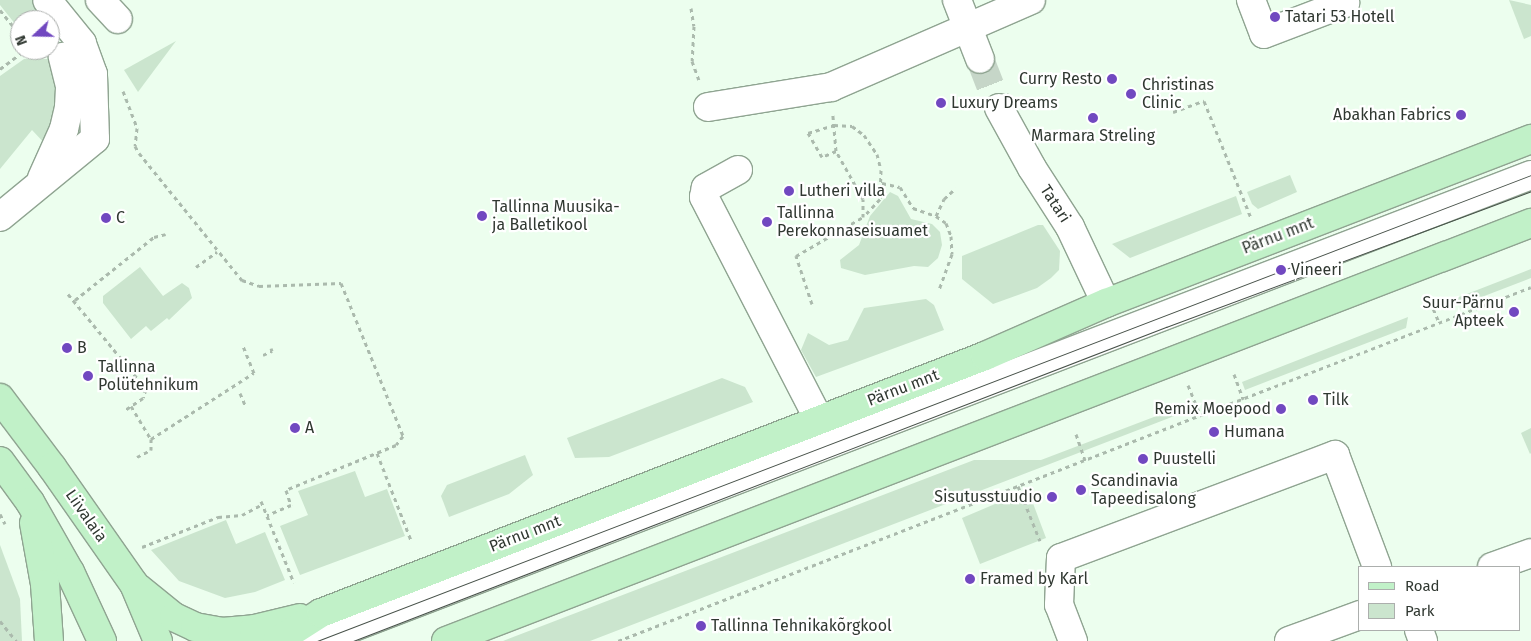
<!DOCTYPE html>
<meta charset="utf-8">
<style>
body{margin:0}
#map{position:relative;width:1531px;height:641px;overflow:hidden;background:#ecfeee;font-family:"Fira Sans",sans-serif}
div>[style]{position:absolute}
.green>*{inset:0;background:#cbe5ce}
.minor-tunnel>*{height:28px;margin-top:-14px;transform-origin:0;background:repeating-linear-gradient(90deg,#c6d6c8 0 28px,transparent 0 42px)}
.path>*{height:3px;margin-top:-1.5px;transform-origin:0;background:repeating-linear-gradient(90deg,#abbaad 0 4px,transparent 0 8px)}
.roads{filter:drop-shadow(1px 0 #8fa491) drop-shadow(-1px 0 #8fa491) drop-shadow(0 1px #8fa491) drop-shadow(0 -1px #8fa491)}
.minor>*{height:28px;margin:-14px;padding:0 14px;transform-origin:14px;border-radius:14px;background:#fff}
.major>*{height:28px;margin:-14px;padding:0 14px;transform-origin:14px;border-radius:14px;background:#c1f1c8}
.tram>*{height:1px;margin:-0.5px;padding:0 0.5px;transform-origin:0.5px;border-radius:0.5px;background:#475149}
.dots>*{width:14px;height:14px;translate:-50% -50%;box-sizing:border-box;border:2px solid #fff;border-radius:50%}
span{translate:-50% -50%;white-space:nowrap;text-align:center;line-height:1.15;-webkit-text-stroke:4.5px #fff;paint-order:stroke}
.poi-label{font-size:16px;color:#303831}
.left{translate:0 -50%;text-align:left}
.right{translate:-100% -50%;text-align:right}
.street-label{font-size:16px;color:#303831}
.legend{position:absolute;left:1358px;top:566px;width:162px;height:65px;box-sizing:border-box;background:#fff;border:1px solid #acafad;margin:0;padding:6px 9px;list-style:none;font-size:15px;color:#303831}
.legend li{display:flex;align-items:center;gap:10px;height:25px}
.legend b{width:25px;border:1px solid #acafad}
.north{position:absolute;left:10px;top:10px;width:50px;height:50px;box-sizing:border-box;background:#fff;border:1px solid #acafad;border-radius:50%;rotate:249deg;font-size:14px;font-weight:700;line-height:20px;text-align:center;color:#303831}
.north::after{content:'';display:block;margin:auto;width:18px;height:22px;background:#7148c0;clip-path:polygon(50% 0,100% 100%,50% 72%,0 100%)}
</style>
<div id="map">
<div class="green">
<i style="clip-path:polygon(0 0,33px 0,49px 20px,20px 20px,20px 30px,0 5px)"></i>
<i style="clip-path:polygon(1509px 0,1531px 5px,1531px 36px,1524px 39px)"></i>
<i style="clip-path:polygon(176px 41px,138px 92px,124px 70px)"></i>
<i style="clip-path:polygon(24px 59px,56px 59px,61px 103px,47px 146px,32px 130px,0 169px,0 76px)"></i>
<i style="clip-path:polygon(1290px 175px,1297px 192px,1258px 209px,1252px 204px,1247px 192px)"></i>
<i style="clip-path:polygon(890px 192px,898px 196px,911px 219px,932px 224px,940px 232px,942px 245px,938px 258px,928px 267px,914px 266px,865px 275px,841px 268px,840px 260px,859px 245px,870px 216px)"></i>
<i style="clip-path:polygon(1236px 196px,1242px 214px,1130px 258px,1112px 244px)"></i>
<i style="clip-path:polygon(1038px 225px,1043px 225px,1060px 251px,1059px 270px,1051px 278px,1037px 288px,993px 304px,962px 279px,962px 256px)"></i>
<i style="clip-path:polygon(140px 267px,163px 296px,182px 283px,189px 288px,192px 298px,169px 320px,167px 318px,151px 331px,146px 326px,131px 339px,103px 303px,103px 296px)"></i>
<i style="clip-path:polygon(1531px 269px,1531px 278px,1466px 303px,1459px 304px,1454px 299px)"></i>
<i style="clip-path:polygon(926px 299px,934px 305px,944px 330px,816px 377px,801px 350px,808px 333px,829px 345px,848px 340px,864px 308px)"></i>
<i style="clip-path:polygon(1408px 317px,1406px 328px,1245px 390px,1242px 382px)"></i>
<i style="clip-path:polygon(722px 378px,745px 387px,753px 402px,609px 457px,575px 458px,567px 438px)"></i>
<i style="clip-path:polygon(1188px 404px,1190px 410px,590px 641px,503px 641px,974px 460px,1041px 460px)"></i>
<i style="clip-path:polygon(1531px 428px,1531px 453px,1530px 454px,1521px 433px)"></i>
<i style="clip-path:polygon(525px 455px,533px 475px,509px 494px,449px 517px,441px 496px,447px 485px)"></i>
<i style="clip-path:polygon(355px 471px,365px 497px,387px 489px,405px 536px,300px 575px,280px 526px,308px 515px,298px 491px)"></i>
<i style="clip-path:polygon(1028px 490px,1046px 538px,980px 564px,962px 518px)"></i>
<i style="clip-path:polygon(226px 520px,236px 544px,265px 532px,285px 580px,255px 592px,225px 598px,179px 581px,151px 550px)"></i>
<i style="clip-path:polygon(0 545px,20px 599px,22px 641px,0 641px)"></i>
</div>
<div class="minor-tunnel">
<i style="left:980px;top:59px;width:53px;rotate:68.8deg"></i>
</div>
<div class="path">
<i style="left:691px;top:8px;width:18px;rotate:81deg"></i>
<i style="left:694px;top:26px;width:35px;rotate:93deg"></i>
<i style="left:692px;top:61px;width:20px;rotate:70deg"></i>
<i style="left:0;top:10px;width:32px;rotate:51deg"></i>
<i style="left:0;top:69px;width:31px;rotate:-37deg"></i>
<i style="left:123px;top:91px;width:40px;rotate:69deg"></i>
<i style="left:137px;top:128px;width:18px;rotate:96deg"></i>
<i style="left:135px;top:146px;width:8px;rotate:60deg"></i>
<i style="left:139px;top:153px;width:164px;rotate:51deg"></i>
<i style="left:242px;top:280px;width:18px;rotate:19deg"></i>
<i style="left:259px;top:286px;width:82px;rotate:-2.1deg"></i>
<i style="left:341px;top:283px;width:165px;rotate:67.9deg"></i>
<i style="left:403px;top:436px;width:11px;rotate:128deg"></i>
<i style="left:396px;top:445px;width:119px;rotate:157.8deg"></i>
<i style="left:286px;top:490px;width:16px;rotate:72deg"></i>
<i style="left:291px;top:505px;width:26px;rotate:157deg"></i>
<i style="left:1173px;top:112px;width:33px;rotate:-20deg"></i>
<i style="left:1204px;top:101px;width:126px;rotate:68.1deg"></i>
<i style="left:836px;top:151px;width:15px;rotate:157deg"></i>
<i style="left:822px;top:157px;width:28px;rotate:-120deg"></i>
<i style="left:808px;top:133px;width:27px;rotate:-17deg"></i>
<i style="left:834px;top:125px;width:18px;rotate:3deg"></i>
<i style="left:852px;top:126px;width:15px;rotate:37deg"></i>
<i style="left:864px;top:135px;width:23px;rotate:56deg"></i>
<i style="left:877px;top:154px;width:16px;rotate:76deg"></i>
<i style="left:881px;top:170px;width:29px;rotate:92deg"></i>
<i style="left:880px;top:199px;width:23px;rotate:133deg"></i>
<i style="left:882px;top:183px;width:18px;rotate:13deg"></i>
<i style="left:900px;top:187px;width:25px;rotate:58deg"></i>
<i style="left:913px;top:208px;width:24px;rotate:19deg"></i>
<i style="left:936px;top:216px;width:12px;rotate:35deg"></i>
<i style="left:946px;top:223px;width:14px;rotate:69deg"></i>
<i style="left:951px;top:236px;width:18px;rotate:87deg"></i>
<i style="left:952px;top:254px;width:38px;rotate:110deg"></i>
<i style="left:936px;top:216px;width:19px;rotate:-65deg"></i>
<i style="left:944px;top:199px;width:16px;rotate:-43deg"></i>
<i style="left:196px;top:267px;width:26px;rotate:-36deg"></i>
<i style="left:68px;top:294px;width:123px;rotate:50.6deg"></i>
<i style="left:146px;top:389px;width:9px;rotate:108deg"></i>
<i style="left:143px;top:398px;width:22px;rotate:146deg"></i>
<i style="left:1427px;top:294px;width:30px;rotate:67deg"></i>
<i style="left:75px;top:300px;width:101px;rotate:-38.6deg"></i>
<i style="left:154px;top:237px;width:12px;rotate:-14deg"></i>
<i style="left:812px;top:304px;width:51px;rotate:-108.4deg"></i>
<i style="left:796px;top:256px;width:78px;rotate:-30.2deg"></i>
<i style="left:863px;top:217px;width:18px;rotate:-90deg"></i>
<i style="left:863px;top:199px;width:55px;rotate:-119.4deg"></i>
<i style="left:836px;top:151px;width:36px;rotate:-95deg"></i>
<i style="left:263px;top:355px;width:10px;rotate:-24deg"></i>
<i style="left:272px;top:351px;width:3px;rotate:-108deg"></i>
<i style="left:1234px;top:374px;width:27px;rotate:70deg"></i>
<i style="left:1188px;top:385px;width:32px;rotate:68deg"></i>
<i style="left:240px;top:393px;width:15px;rotate:67deg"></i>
<i style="left:131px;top:406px;width:39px;rotate:59deg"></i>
<i style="left:151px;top:439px;width:122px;rotate:-32.7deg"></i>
<i style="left:254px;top:373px;width:29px;rotate:-112deg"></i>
<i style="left:1076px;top:434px;width:28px;rotate:71deg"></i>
<i style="left:377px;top:453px;width:93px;rotate:68.7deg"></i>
<i style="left:137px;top:457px;width:16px;rotate:-27deg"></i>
<i style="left:151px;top:450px;width:11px;rotate:-90deg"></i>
<i style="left:1018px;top:486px;width:59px;rotate:68.2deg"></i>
<i style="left:261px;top:501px;width:88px;rotate:68.1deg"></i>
<i style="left:0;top:514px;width:11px;rotate:63deg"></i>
<i style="left:142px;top:547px;width:82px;rotate:-21.5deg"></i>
<i style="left:218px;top:517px;width:24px;rotate:-5deg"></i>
<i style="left:242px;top:515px;width:24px;rotate:-28deg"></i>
<i style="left:0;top:621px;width:26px;rotate:51deg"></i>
<i style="left:618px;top:641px;width:979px;rotate:-21.19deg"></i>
</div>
<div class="roads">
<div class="minor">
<i style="left:100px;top:0;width:26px;rotate:47deg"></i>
<i style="left:957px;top:0;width:63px;rotate:68.7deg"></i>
<i style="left:1251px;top:0;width:36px;rotate:69deg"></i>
<i style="left:1264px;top:34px;width:87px;rotate:-20.9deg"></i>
<i style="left:708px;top:107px;width:125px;rotate:-9.2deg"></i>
<i style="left:831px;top:87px;width:218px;rotate:-23.5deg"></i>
<i style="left:999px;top:108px;width:68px;rotate:61.2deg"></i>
<i style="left:1032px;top:168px;width:70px;rotate:57.2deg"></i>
<i style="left:1070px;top:227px;width:84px;rotate:64.7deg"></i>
<i style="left:738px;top:170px;width:37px;rotate:151deg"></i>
<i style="left:706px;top:188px;width:9px;rotate:103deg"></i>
<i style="left:704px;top:197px;width:251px;rotate:62.7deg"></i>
<i style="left:42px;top:178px;width:54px;rotate:-65.8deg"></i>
<i style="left:64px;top:129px;width:23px;rotate:-77deg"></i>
<i style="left:69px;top:107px;width:21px;rotate:-87deg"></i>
<i style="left:70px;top:86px;width:30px;rotate:-104deg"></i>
<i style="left:0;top:217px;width:123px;rotate:-39.4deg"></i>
<i style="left:95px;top:139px;width:65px;rotate:-91.8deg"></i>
<i style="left:93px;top:74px;width:33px;rotate:-110deg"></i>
<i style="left:82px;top:43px;width:55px;rotate:-129.1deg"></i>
<i style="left:1492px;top:567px;width:41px;rotate:-19.7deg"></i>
<i style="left:1419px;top:630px;width:12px;rotate:70deg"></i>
<i style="left:317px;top:641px;width:1300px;rotate:-21deg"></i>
<i style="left:1073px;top:641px;width:39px;rotate:-111deg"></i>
<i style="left:1059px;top:605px;width:47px;rotate:-87.6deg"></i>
<i style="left:1061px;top:558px;width:293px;rotate:-20.6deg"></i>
<i style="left:1335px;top:455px;width:120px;rotate:69.4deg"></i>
<i style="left:1289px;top:641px;width:76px;rotate:-20.1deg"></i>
</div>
<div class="major">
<i style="left:0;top:398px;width:86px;rotate:53deg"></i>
<i style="left:52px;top:467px;width:143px;rotate:55deg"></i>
<i style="left:134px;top:584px;width:62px;rotate:67.2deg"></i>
<i style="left:0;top:461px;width:51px;rotate:53.8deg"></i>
<i style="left:30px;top:502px;width:81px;rotate:60.3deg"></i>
<i style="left:70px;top:572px;width:76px;rotate:65.1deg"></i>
<i style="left:34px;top:523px;width:62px;rotate:79.8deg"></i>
<i style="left:45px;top:584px;width:57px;rotate:86deg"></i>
<i style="left:138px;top:588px;width:46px;rotate:38.9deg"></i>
<i style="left:174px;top:617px;width:23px;rotate:25deg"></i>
<i style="left:195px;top:627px;width:27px;rotate:10deg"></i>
<i style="left:222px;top:632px;width:32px;rotate:-5deg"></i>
<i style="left:254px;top:629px;width:47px;rotate:-13.4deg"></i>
<i style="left:277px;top:641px;width:52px;rotate:-32.5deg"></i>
<i style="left:321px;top:613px;width:712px;rotate:-21.16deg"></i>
<i style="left:985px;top:356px;width:132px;rotate:-23.7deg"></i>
<i style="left:1106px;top:303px;width:456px;rotate:-21.1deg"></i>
<i style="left:446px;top:641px;width:1163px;rotate:-21.07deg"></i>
</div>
</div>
<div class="tram">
<i style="left:317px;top:641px;width:1300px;rotate:-21deg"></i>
<i style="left:353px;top:641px;width:872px;rotate:-21.12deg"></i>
<i style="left:1166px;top:327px;width:390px;rotate:-20.4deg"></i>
</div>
<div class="dots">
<i style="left:1275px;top:17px;background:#7148c0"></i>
<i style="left:1112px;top:79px;background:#7148c0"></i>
<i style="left:1131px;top:94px;background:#7148c0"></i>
<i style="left:941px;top:103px;background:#7148c0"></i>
<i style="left:1461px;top:115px;background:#7148c0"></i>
<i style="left:1093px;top:118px;background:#7148c0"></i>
<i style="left:789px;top:191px;background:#7148c0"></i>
<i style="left:482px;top:216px;background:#7148c0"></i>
<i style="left:106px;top:218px;background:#7148c0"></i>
<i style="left:767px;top:222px;background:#7148c0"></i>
<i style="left:1281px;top:270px;background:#7148c0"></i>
<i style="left:1514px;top:312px;background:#7148c0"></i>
<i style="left:67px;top:348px;background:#7148c0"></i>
<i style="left:88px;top:376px;background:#7148c0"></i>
<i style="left:1313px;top:400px;background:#7148c0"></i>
<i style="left:1281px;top:409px;background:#7148c0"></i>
<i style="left:295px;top:428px;background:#7148c0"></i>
<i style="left:1214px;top:432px;background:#7148c0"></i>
<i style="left:1143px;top:459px;background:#7148c0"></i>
<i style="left:1081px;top:490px;background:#7148c0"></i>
<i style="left:1052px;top:497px;background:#7148c0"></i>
<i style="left:970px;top:579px;background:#7148c0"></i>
<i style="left:701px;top:626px;background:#7148c0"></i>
</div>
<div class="poi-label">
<span class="left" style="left:1285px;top:17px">Tatari 53 Hotell</span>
<span class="right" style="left:1102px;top:79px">Curry Resto</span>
<span class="left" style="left:1142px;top:94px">Christinas<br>Clinic</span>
<span class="left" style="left:951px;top:103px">Luxury Dreams</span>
<span class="right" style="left:1451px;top:115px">Abakhan Fabrics</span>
<span style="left:1093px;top:136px">Marmara Streling</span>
<span class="left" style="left:799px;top:191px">Lutheri villa</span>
<span class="left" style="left:492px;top:216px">Tallinna Muusika-<br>ja Balletikool</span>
<span class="left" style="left:777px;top:222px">Tallinna<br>Perekonnaseisuamet</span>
<span class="left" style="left:116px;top:218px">C</span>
<span class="left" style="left:1291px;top:270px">Vineeri</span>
<span class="right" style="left:1504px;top:312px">Suur-Pärnu<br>Apteek</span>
<span class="left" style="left:77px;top:348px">B</span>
<span class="left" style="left:98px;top:376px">Tallinna<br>Polütehnikum</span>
<span class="left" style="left:1323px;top:400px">Tilk</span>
<span class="right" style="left:1271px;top:409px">Remix Moepood</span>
<span class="left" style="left:305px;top:428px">A</span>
<span class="left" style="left:1224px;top:432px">Humana</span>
<span class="left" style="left:1153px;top:459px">Puustelli</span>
<span class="left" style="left:1091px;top:490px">Scandinavia<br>Tapeedisalong</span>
<span class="right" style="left:1042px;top:497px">Sisutusstuudio</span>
<span class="left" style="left:980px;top:579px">Framed by Karl</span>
<span class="left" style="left:711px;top:626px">Tallinna Tehnikakõrgkool</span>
</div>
<div class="street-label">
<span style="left:1055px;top:204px;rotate:57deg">Tatari</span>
<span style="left:1278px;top:236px;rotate:-21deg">Pärnu mnt</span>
<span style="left:903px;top:388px;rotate:-21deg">Pärnu mnt</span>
<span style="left:86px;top:516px;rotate:55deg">Liivalaia</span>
<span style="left:525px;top:534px;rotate:-21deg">Pärnu mnt</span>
</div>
<ul class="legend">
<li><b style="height:6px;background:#c1f1c8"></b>Road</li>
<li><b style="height:14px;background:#cbe5ce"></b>Park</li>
</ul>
<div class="north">N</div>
</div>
